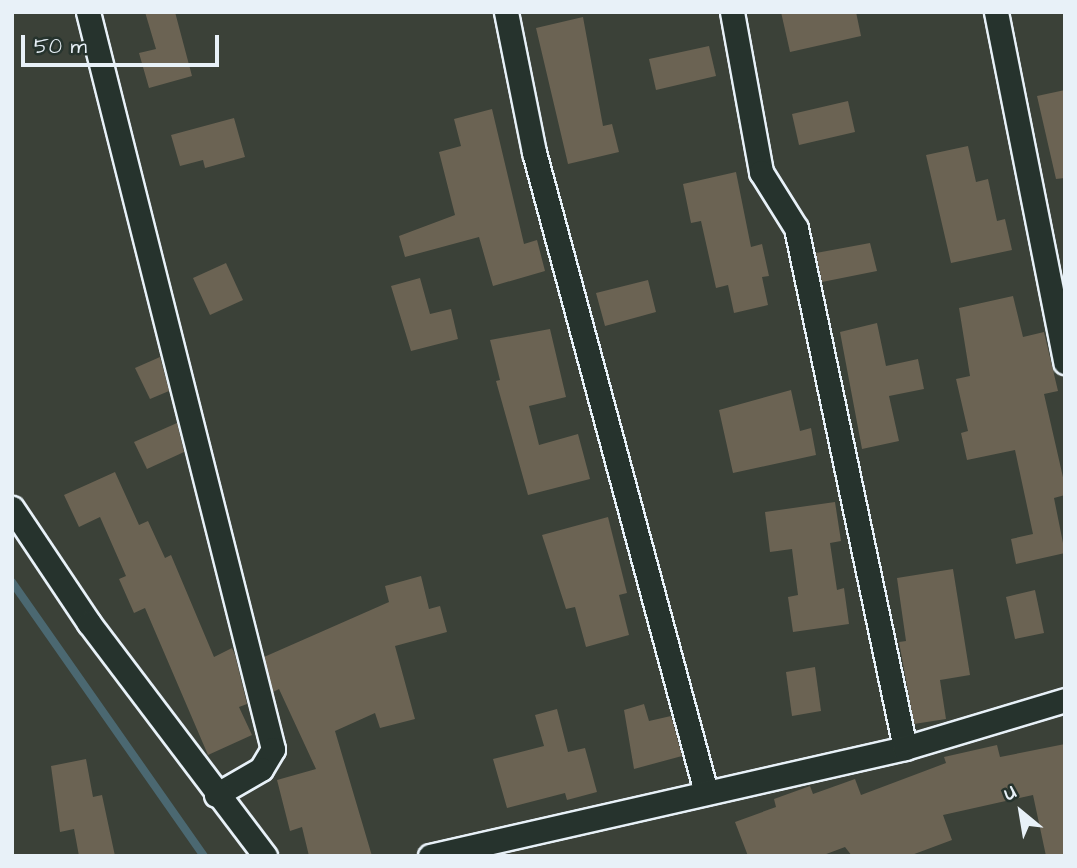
<!DOCTYPE html>
<style>
body{margin:0}
#map{position:relative;width:1077px;height:868px;overflow:hidden;background:#3b4138;font-family:"Architects Daughter",sans-serif}
div>[style]{position:absolute}
.stream>*{height:8px;margin:-4px;padding:0 4px;transform-origin:4px;border-radius:4px;background:#4b6871}
.building>*{inset:0;background:#6b6353}
.roads{filter:drop-shadow(2px 0 #e8f1f8) drop-shadow(-2px 0 #e8f1f8) drop-shadow(0 2px #e8f1f8) drop-shadow(0 -2px #e8f1f8)}
.minor>*{height:23px;margin:-11.5px;padding:0 11.5px;transform-origin:11.5px;border-radius:11.5px;background:#26332d}
span{translate:-50% -50%;white-space:nowrap;text-align:center;line-height:1.15;-webkit-text-stroke:5px #26332d;paint-order:stroke}
.frame{position:absolute;inset:0;border:14px solid #e8f1f8;pointer-events:none}
.north{position:absolute;left:986px;top:777px;width:70px;height:70px;-webkit-text-stroke:5px #26332d;paint-order:stroke;rotate:330deg;font-size:19px;font-weight:700;line-height:28px;text-align:center;color:#e8f1f8}
.north::after{content:'';display:block;margin:auto;width:24px;height:32px;background:#e8f1f8;clip-path:polygon(50% 0,100% 100%,50% 72%,0 100%)}
.scale{position:absolute;left:21px;top:35px;width:198px;height:32px;box-sizing:border-box;border:4px solid #e8f1f8;border-top:0;padding-left:9px;font-size:21px;line-height:24px;white-space:nowrap;color:#e8f1f8;-webkit-text-stroke:5px #26332d;paint-order:stroke}
</style>
<div id="map">
<div class="stream">
<i style="left:12px;top:582px;width:335px;rotate:55deg"></i>
</div>
<div class="building">
<i style="clip-path:polygon(145px 12px,175px 12px,192px 76px,149px 88px,139px 53px,156px 49px)"></i>
<i style="clip-path:polygon(781px 12px,856px 12px,861px 36px,790px 52px)"></i>
<i style="clip-path:polygon(583px 17px,603px 126px,612px 124px,619px 152px,568px 164px,536px 28px)"></i>
<i style="clip-path:polygon(709px 46px,716px 76px,656px 90px,649px 59px)"></i>
<i style="clip-path:polygon(1065px 90px,1065px 178px,1056px 179px,1037px 96px)"></i>
<i style="clip-path:polygon(848px 101px,855px 132px,799px 145px,792px 114px)"></i>
<i style="clip-path:polygon(492px 109px,524px 244px,537px 240px,545px 271px,493px 286px,479px 237px,405px 257px,399px 236px,455px 215px,439px 152px,461px 146px,454px 119px)"></i>
<i style="clip-path:polygon(234px 118px,245px 157px,205px 168px,203px 160px,180px 166px,171px 135px)"></i>
<i style="clip-path:polygon(968px 146px,976px 182px,988px 179px,997px 221px,1005px 219px,1012px 250px,951px 263px,926px 155px)"></i>
<i style="clip-path:polygon(736px 172px,751px 247px,762px 244px,769px 276px,762px 277px,768px 305px,734px 313px,728px 285px,716px 288px,701px 221px,691px 223px,683px 184px)"></i>
<i style="clip-path:polygon(870px 243px,877px 271px,822px 282px,816px 253px)"></i>
<i style="clip-path:polygon(226px 263px,243px 300px,210px 315px,193px 278px)"></i>
<i style="clip-path:polygon(420px 278px,430px 314px,451px 309px,458px 339px,411px 351px,391px 286px)"></i>
<i style="clip-path:polygon(648px 280px,656px 312px,605px 326px,596px 293px)"></i>
<i style="clip-path:polygon(1013px 296px,1023px 337px,1044px 332px,1058px 391px,1044px 394px,1065px 486px,1065px 495px,1054px 498px,1065px 553px,1016px 564px,1011px 539px,1033px 534px,1015px 450px,967px 460px,961px 433px,968px 431px,956px 379px,970px 376px,959px 308px)"></i>
<i style="clip-path:polygon(877px 323px,886px 366px,918px 359px,924px 389px,889px 396px,899px 441px,862px 449px,840px 332px)"></i>
<i style="clip-path:polygon(550px 329px,566px 397px,529px 406px,539px 445px,578px 434px,590px 479px,528px 495px,496px 381px,500px 380px,490px 340px)"></i>
<i style="clip-path:polygon(160px 357px,169px 391px,150px 399px,135px 368px)"></i>
<i style="clip-path:polygon(791px 390px,800px 431px,811px 428px,816px 455px,733px 473px,719px 410px)"></i>
<i style="clip-path:polygon(177px 423px,184px 452px,147px 469px,134px 442px)"></i>
<i style="clip-path:polygon(115px 472px,139px 525px,148px 521px,165px 558px,171px 555px,214px 657px,232px 648px,235px 655px,247px 704px,239px 707px,252px 735px,208px 755px,145px 608px,134px 613px,119px 579px,126px 576px,100px 517px,79px 527px,64px 495px)"></i>
<i style="clip-path:polygon(835px 502px,841px 541px,830px 543px,837px 590px,844px 588px,849px 624px,793px 632px,788px 597px,798px 595px,792px 549px,770px 552px,765px 512px)"></i>
<i style="clip-path:polygon(608px 517px,627px 593px,619px 595px,629px 635px,586px 647px,575px 607px,566px 609px,542px 535px)"></i>
<i style="clip-path:polygon(953px 569px,970px 675px,940px 680px,946px 719px,914px 724px,899px 642px,906px 641px,897px 578px)"></i>
<i style="clip-path:polygon(421px 576px,429px 609px,440px 606px,447px 632px,395px 646px,415px 719px,380px 728px,375px 713px,335px 731px,372px 856px,309px 856px,302px 827px,290px 831px,277px 780px,316px 769px,279px 689px,273px 692px,264px 657px,389px 602px,385px 586px)"></i>
<i style="clip-path:polygon(1035px 590px,1044px 633px,1015px 639px,1006px 597px)"></i>
<i style="clip-path:polygon(815px 667px,821px 711px,792px 716px,786px 672px)"></i>
<i style="clip-path:polygon(644px 704px,649px 721px,671px 716px,682px 756px,634px 769px,624px 710px)"></i>
<i style="clip-path:polygon(557px 709px,568px 752px,585px 748px,597px 792px,567px 800px,565px 793px,507px 808px,493px 759px,544px 746px,535px 715px)"></i>
<i style="clip-path:polygon(1065px 744px,1065px 856px,1046px 856px,1033px 795px,943px 815px,952px 840px,909px 856px,852px 856px,845px 847px,821px 856px,748px 856px,735px 822px,776px 807px,774px 799px,810px 786px,813px 794px,855px 779px,861px 795px,946px 763px,944px 757px,997px 745px,1000px 757px)"></i>
<i style="clip-path:polygon(86px 759px,93px 797px,102px 795px,115px 856px,79px 856px,74px 829px,60px 832px,51px 766px)"></i>
</div>
<div class="roads">
<div class="minor">
<i style="left:88px;top:12px;width:760px;rotate:75.91deg"></i>
<i style="left:273px;top:749px;width:23px;rotate:121deg"></i>
<i style="left:261px;top:769px;width:52px;rotate:150deg"></i>
<i style="left:506px;top:12px;width:143px;rotate:78.7deg"></i>
<i style="left:534px;top:152px;width:663px;rotate:74.96deg"></i>
<i style="left:732px;top:12px;width:163px;rotate:79.7deg"></i>
<i style="left:761px;top:172px;width:66px;rotate:58deg"></i>
<i style="left:796px;top:228px;width:531px;rotate:78.16deg"></i>
<i style="left:996px;top:12px;width:357px;rotate:78.8deg"></i>
<i style="left:12px;top:508px;width:138px;rotate:56.2deg"></i>
<i style="left:89px;top:623px;width:292px;rotate:52.9deg"></i>
<i style="left:430px;top:856px;width:487px;rotate:-12.8deg"></i>
<i style="left:905px;top:748px;width:167px;rotate:-16.7deg"></i>
</div>
</div>
<div class="frame"></div>
<div class="north">U</div>
<div class="scale">50 m</div>
</div>
